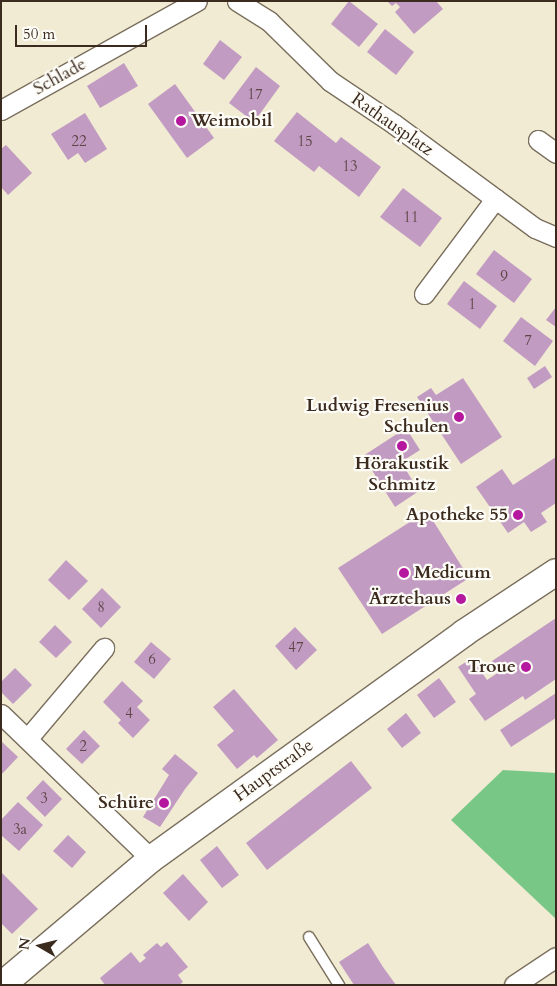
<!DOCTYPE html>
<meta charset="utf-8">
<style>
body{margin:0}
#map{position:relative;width:557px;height:986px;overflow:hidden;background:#f0ebd2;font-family:Cardo,serif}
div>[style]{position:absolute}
.green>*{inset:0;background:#79c786}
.building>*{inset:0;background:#c29bc2}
.roads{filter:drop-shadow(1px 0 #7a6e5d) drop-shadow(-1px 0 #7a6e5d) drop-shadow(0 1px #7a6e5d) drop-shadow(0 -1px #7a6e5d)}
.service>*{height:10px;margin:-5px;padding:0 5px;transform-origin:5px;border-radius:5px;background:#fff}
.minor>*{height:19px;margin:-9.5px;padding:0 9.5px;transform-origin:9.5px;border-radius:9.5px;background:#fff}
.secondary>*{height:26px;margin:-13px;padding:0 13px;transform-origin:13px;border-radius:13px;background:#fff}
.dots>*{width:14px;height:14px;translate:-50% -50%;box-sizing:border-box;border:2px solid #fdfcf7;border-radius:50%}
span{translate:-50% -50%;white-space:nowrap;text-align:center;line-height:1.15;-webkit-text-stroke:4.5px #fdfcf7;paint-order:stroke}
.number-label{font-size:15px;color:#5d4647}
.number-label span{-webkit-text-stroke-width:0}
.street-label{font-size:18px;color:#3b2a1e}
.poi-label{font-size:18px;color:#3b2a1e;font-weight:700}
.left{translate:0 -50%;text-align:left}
.right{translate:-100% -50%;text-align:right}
.frame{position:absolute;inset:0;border:2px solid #3b2a1e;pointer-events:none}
.north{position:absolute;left:15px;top:921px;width:50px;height:50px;-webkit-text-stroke:4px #fdfcf7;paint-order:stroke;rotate:278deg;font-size:14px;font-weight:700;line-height:20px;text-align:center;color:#3b2a1e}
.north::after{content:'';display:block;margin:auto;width:18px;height:22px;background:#3b2a1e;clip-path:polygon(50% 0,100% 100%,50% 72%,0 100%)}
.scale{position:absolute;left:15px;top:25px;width:132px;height:22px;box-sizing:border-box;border:2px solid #3b2a1e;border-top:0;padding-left:6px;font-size:15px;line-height:18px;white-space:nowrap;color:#3b2a1e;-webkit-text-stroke:4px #fdfcf7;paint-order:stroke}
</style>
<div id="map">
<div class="green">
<i style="clip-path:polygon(503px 770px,556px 773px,556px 919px,451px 820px)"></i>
</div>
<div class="building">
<i style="clip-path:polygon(349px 1px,378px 24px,359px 47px,331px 24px)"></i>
<i style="clip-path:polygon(387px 1px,436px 1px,443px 9px,414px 34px,395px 12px,400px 7px,396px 3px,392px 6px)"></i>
<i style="clip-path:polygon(385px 29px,414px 52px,396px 75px,367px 52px)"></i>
<i style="clip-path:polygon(220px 40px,242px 57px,224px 80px,203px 64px)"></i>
<i style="clip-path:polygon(124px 63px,138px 86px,100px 108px,87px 86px)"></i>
<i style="clip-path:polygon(256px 67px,280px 86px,254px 122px,229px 103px)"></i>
<i style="clip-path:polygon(175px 84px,214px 138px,187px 158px,148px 104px)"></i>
<i style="clip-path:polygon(297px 112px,336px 143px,341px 137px,381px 167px,359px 197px,319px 166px,314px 172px,274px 141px)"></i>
<i style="clip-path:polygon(85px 113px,107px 149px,85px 163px,78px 153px,68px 160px,51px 134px)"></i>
<i style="clip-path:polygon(6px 145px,32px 173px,8px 195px,1px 187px,1px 149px)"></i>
<i style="clip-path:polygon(403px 188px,442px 218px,420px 247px,380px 217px)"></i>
<i style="clip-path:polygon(494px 250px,532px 279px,514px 303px,476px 274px)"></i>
<i style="clip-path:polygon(464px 281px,497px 306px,480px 329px,447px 304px)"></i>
<i style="clip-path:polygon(556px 307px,556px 327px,546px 320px)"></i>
<i style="clip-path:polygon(521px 317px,553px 341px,535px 366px,503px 341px)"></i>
<i style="clip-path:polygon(545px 366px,552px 377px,534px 389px,527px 378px)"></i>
<i style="clip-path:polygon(463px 378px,502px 437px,461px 464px,417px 397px,431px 388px,436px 395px)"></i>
<i style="clip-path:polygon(406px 428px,420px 450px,401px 462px,419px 491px,395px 507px,363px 456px)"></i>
<i style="clip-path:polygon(556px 457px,556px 503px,541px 513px,547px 522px,531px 532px,524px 522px,508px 533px,476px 487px,502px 469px,513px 485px)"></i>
<i style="clip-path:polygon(427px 511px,469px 578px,382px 634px,338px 568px)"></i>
<i style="clip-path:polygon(66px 560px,88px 581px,69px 600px,48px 580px)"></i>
<i style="clip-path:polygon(102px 588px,121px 607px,101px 628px,82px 609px)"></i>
<i style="clip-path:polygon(556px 618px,556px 679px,525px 700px,523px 696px,485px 721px,469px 699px,476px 694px,458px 667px,472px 658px,487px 680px,499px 672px,492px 661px)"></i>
<i style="clip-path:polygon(55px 625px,72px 642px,56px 658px,39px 642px)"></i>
<i style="clip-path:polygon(295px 627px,317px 650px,296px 670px,275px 646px)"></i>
<i style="clip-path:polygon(151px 642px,171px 659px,154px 679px,134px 662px)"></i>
<i style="clip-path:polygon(15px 668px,32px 685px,13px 704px,1px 692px,1px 682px)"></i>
<i style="clip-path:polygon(439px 678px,456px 702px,434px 718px,417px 695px)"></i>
<i style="clip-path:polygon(122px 681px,143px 701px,137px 707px,150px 720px,133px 738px,118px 723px,121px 720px,103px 702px)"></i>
<i style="clip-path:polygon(234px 689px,278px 740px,257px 758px,254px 755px,237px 769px,217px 745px,234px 731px,213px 707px)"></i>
<i style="clip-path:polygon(556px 693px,556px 718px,511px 747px,500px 730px)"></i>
<i style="clip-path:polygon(406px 713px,421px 733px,402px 748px,387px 729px)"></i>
<i style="clip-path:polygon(84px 730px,100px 746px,82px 764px,66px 749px)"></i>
<i style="clip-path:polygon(1px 741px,18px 757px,1px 775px)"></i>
<i style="clip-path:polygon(175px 754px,198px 773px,185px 789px,160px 827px,143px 817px,169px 775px,162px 769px)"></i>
<i style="clip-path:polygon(351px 761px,372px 788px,267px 870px,246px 843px)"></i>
<i style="clip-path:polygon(43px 780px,62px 799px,45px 817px,26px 798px)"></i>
<i style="clip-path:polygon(18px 802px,43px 825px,19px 851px,1px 835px,1px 820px)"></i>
<i style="clip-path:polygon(68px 835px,86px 852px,72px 868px,53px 851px)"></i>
<i style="clip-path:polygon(217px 846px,239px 875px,222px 888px,200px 860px)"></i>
<i style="clip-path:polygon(1px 872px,38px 909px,12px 934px,1px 923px)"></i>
<i style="clip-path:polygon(183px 874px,208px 902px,189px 921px,163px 893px)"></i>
<i style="clip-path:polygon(167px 942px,188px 967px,178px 975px,183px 982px,179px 985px,105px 985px,100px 978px,131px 952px,140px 963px,146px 958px,143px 955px,157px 943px,161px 947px)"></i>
<i style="clip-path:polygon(368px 943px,383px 967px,396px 985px,354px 985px,339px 962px)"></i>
</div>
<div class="roads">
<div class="service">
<i style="left:309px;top:937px;width:57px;rotate:58deg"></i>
</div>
<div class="minor">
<i style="left:237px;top:1px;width:38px;rotate:32deg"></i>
<i style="left:269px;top:21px;width:86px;rotate:44.5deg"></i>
<i style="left:330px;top:81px;width:77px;rotate:33.9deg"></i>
<i style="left:394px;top:124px;width:175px;rotate:36.4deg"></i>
<i style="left:535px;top:228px;width:23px;rotate:23deg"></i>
<i style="left:1px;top:110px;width:224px;rotate:-29.1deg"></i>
<i style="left:538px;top:140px;width:22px;rotate:36deg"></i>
<i style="left:424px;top:294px;width:119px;rotate:-53.2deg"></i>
<i style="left:1px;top:714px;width:209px;rotate:44deg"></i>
<i style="left:28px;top:738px;width:118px;rotate:-49.8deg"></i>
<i style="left:514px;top:985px;width:50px;rotate:-33.7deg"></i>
</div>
<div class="secondary">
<i style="left:2px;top:985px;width:195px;rotate:-40.2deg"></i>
<i style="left:151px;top:859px;width:386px;rotate:-35.8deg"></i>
<i style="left:464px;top:633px;width:110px;rotate:-33.5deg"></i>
</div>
</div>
<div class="dots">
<i style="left:181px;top:121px;background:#b5179e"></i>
<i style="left:459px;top:417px;background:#b5179e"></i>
<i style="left:402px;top:446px;background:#b5179e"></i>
<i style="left:518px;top:515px;background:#b5179e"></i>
<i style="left:404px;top:573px;background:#b5179e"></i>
<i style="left:461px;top:599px;background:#b5179e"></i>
<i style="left:526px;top:667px;background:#b5179e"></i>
<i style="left:164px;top:803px;background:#b5179e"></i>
</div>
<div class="number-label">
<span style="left:255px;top:95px">17</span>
<span style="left:79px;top:142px">22</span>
<span style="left:305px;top:142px">15</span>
<span style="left:350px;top:167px">13</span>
<span style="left:411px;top:218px">11</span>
<span style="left:504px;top:277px">9</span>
<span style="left:472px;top:305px">1</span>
<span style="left:528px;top:341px">7</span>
<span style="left:101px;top:608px">8</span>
<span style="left:296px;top:648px">47</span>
<span style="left:152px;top:660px">6</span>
<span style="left:129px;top:714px">4</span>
<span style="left:83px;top:747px">2</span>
<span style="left:44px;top:799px">3</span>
<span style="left:20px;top:830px">3a</span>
</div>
<div class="street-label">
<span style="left:60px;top:77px;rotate:-29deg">Schlade</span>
<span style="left:392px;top:125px;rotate:35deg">Rathausplatz</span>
<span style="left:274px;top:771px;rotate:-36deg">Hauptstraße</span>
</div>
<div class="poi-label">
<span class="left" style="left:191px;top:121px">Weimobil</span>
<span class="right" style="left:449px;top:417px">Ludwig Fresenius<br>Schulen</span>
<span style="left:402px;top:475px">Hörakustik<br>Schmitz</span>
<span class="right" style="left:508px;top:515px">Apotheke 55</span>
<span class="left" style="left:414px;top:573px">Medicum</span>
<span class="right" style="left:451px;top:599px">Ärztehaus</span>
<span class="right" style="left:516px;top:667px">Troue</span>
<span class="right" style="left:154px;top:803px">Schüre</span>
</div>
<div class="frame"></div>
<div class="north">N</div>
<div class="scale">50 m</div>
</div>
